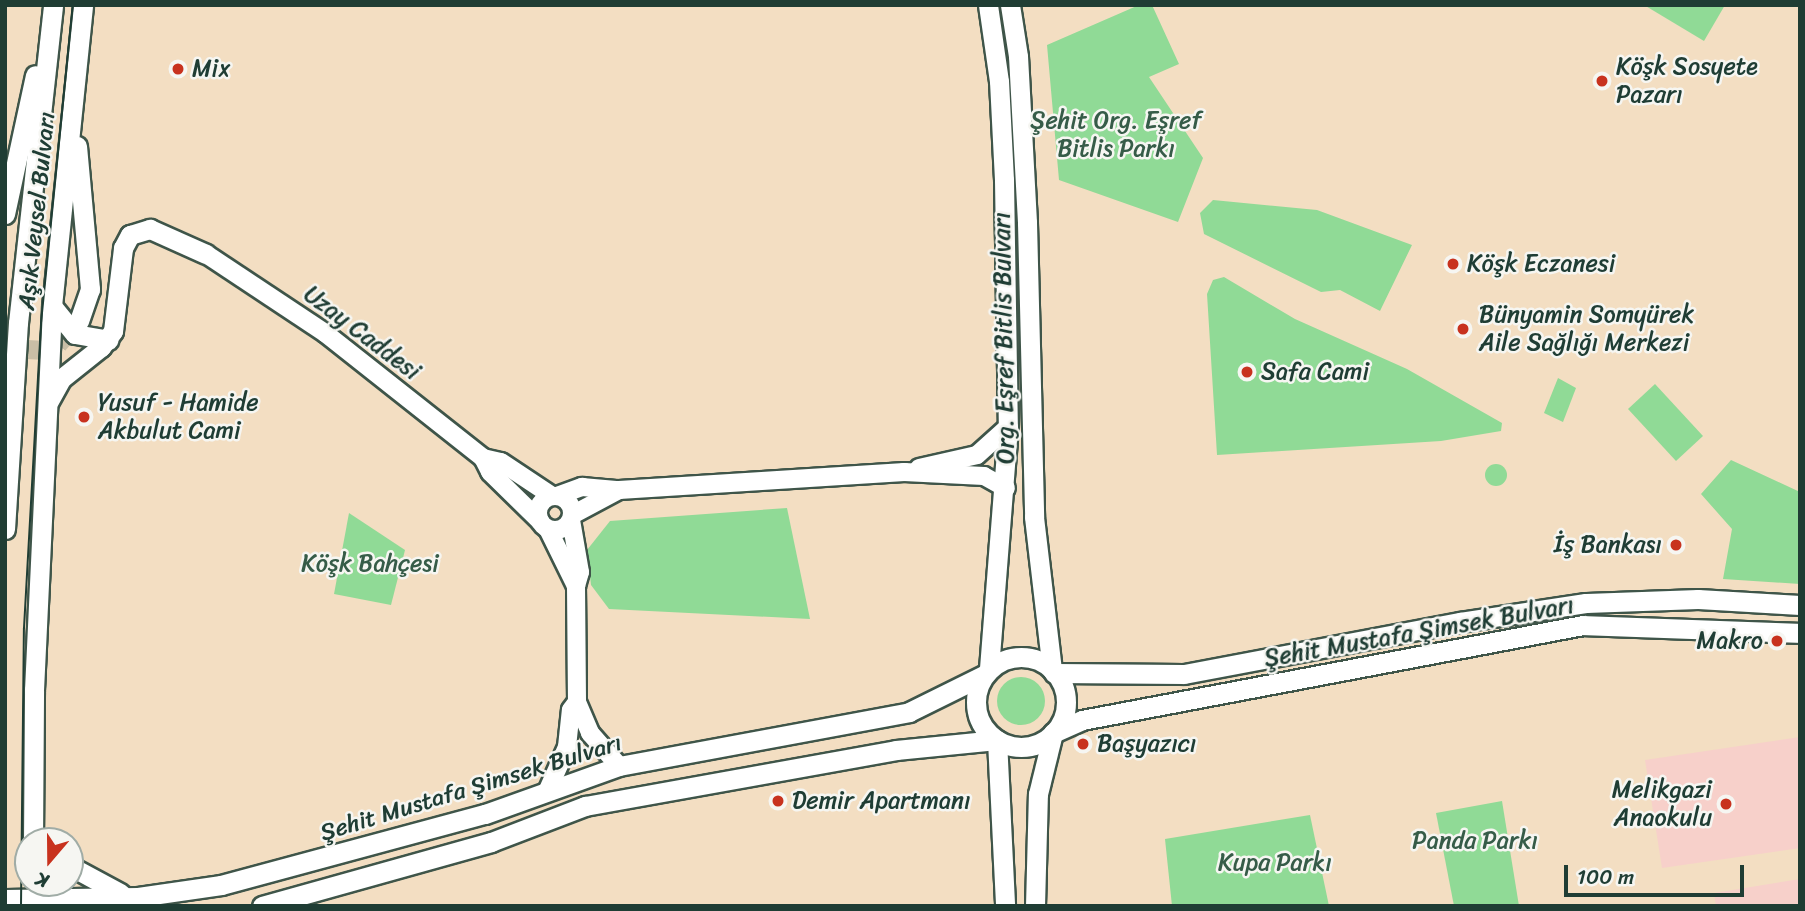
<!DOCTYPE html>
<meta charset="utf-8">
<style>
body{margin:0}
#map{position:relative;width:1805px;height:911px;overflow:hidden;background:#f3dec2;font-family:Sriracha,sans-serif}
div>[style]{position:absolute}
.built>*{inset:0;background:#f7d0ca}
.green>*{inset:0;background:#90da96}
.round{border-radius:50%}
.primary-tunnel>*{height:19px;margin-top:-9.5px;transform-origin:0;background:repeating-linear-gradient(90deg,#c9bea6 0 19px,transparent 0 29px)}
.roads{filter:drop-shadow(2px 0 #3f5549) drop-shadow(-2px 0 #3f5549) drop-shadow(0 2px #3f5549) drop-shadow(0 -2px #3f5549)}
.secondary>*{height:18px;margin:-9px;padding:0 9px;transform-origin:9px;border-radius:9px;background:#fff}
.secondary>.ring{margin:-9px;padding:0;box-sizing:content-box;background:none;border:18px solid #fff;border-radius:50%}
.primary>*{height:19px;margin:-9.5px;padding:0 9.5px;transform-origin:9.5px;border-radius:9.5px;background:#fff}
.primary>.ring{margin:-9.5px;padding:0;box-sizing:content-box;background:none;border:19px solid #fff;border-radius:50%}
.tram>*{height:2px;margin:-1px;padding:0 1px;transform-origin:1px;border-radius:1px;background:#1f3d34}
.dots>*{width:19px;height:19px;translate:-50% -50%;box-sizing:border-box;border:4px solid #f6f6f2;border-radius:50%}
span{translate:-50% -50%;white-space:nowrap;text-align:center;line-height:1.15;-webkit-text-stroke:5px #f6f6f2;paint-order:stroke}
.poi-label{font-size:24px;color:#1f3d34}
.left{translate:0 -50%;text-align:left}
.right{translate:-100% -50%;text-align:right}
.park-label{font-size:24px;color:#365c48}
.street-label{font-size:24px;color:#1f3d34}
.frame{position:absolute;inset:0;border:7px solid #1f3d34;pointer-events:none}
.north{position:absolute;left:14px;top:827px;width:70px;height:70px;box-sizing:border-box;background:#f6f6f2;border:2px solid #a0aca6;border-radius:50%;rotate:200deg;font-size:19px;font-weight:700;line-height:28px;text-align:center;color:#1f3d34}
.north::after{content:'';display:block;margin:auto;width:24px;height:32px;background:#c8321e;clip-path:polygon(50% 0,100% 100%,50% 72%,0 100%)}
.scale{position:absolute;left:1564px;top:865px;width:180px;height:32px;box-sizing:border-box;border:4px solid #1f3d34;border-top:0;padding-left:9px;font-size:21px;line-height:24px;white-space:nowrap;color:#1f3d34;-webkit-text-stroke:5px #f6f6f2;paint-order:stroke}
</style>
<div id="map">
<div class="built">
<i style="clip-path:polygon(1800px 737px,1800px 848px,1662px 868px,1645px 760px)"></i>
<i style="clip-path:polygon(1800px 879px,1800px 906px,1716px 906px,1714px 893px)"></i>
</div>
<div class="green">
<i style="clip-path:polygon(1139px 5px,1152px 5px,1179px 64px,1149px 77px,1203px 158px,1178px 222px,1059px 180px,1047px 45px)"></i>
<i style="clip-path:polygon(1644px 5px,1725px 5px,1704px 41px)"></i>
<i style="clip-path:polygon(1213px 200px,1317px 210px,1412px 245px,1380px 311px,1340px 290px,1321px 292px,1204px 234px,1200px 213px)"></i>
<i style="clip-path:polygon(1224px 277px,1295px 319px,1407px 369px,1502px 423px,1501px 431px,1441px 441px,1217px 455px,1207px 294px,1213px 280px)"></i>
<i style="clip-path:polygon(1558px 378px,1576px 388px,1563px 422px,1544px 413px)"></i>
<i style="clip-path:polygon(1655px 384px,1703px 436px,1676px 461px,1628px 409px)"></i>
<i style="clip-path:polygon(1731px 460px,1800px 492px,1800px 584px,1723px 579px,1732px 529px,1701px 494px)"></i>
<i class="round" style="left:1485px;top:464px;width:22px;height:22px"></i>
<i style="clip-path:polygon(787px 508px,810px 619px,609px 609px,591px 585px,587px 550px,610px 521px)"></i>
<i style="clip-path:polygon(349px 513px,405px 550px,391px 605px,334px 594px)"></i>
<i class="round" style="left:997px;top:677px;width:48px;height:48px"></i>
<i style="clip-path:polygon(1502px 801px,1519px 906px,1454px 906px,1436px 813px)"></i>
<i style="clip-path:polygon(1310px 815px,1329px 906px,1172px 906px,1165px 839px)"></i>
</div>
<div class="primary-tunnel">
<i style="left:5px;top:337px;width:25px;rotate:29deg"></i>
<i style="left:27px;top:349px;width:18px;rotate:3deg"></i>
<i style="left:45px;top:350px;width:14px;rotate:-25deg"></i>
<i style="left:58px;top:344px;width:31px;rotate:-48deg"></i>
</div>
<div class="roads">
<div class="secondary">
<i style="left:206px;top:254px;width:143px;rotate:33.6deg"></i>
<i style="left:325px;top:333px;width:201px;rotate:38.3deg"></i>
<i style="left:483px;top:458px;width:18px;rotate:13deg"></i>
<i style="left:501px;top:462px;width:61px;rotate:33.7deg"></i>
<i style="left:483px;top:458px;width:16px;rotate:63deg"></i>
<i style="left:490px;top:472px;width:70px;rotate:44.4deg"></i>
<i style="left:919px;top:468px;width:59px;rotate:-12.6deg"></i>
<i style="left:977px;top:455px;width:42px;rotate:-42.1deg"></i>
<i style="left:557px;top:496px;width:27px;rotate:-20deg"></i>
<i style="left:582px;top:487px;width:37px;rotate:5deg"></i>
<i style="left:619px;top:490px;width:286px;rotate:-3.6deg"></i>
<i style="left:904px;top:472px;width:80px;rotate:2.9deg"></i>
<i style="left:984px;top:476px;width:25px;rotate:29deg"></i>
<i class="ring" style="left:538px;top:496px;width:16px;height:16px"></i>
<i style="left:572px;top:515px;width:53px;rotate:-28deg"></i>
<i style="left:571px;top:520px;width:53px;rotate:80.2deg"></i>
<i style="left:580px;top:572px;width:15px;rotate:106deg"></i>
<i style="left:576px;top:586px;width:116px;rotate:89.5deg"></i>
<i style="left:577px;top:702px;width:34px;rotate:67deg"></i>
<i style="left:590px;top:733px;width:44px;rotate:48.7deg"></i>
<i style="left:548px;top:529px;width:64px;rotate:63.8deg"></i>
<i style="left:547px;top:792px;width:49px;rotate:-66deg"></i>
<i style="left:567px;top:747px;width:37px;rotate:-84deg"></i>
<i style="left:571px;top:710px;width:10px;rotate:-53deg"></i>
</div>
<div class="primary">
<i style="left:988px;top:5px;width:77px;rotate:81.8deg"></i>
<i style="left:999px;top:81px;width:99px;rotate:87.1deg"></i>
<i style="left:1004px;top:180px;width:247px;rotate:89.1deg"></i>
<i style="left:1008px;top:427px;width:244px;rotate:94.5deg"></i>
<i style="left:1010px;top:5px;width:52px;rotate:81.1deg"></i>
<i style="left:1018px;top:56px;width:167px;rotate:86.9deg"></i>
<i style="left:1027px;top:223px;width:294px;rotate:88.6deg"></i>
<i style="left:1034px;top:517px;width:154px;rotate:83.3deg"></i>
<i style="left:77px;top:146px;width:144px;rotate:84.8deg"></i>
<i style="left:90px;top:289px;width:34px;rotate:109deg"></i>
<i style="left:5px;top:214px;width:142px;rotate:-77.8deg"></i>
<i style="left:52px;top:306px;width:36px;rotate:51deg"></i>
<i style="left:75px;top:334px;width:34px;rotate:10deg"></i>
<i style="left:49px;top:401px;width:26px;rotate:-61deg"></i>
<i style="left:62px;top:378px;width:50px;rotate:-38.5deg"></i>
<i style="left:101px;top:347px;width:20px;rotate:-53deg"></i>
<i style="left:113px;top:331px;width:84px;rotate:-83.1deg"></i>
<i style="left:123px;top:248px;width:15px;rotate:-62deg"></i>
<i style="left:130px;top:235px;width:21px;rotate:-17deg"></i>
<i style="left:150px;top:229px;width:61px;rotate:24.1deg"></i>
<i style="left:5px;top:529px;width:206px;rotate:-86.4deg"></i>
<i style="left:18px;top:323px;width:320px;rotate:-83.7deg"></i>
<i class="ring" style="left:976px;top:657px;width:71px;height:71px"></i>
<i style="left:1054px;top:673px;width:130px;rotate:0.4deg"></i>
<i style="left:1184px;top:674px;width:281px;rotate:-10.7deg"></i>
<i style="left:1460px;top:622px;width:127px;rotate:-8.6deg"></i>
<i style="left:1586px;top:603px;width:112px;rotate:-2deg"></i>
<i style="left:1698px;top:599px;width:102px;rotate:3.4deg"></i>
<i style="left:1053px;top:733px;width:32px;rotate:-24deg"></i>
<i style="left:1082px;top:720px;width:510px;rotate:-10.74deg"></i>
<i style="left:1583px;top:625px;width:217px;rotate:2.1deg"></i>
<i style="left:997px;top:740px;width:166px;rotate:87.2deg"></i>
<i style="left:33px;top:841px;width:151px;rotate:-89.6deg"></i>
<i style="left:34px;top:690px;width:384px;rotate:-87.3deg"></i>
<i style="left:52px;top:306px;width:303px;rotate:-84.1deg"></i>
<i style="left:70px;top:866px;width:57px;rotate:28.4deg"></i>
<i style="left:5px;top:899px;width:133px;rotate:-0.9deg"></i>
<i style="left:138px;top:897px;width:84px;rotate:-8.2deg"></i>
<i style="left:221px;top:885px;width:273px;rotate:-15.1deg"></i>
<i style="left:485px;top:814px;width:142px;rotate:-19.7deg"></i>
<i style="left:619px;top:766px;width:295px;rotate:-10.5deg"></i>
<i style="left:909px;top:712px;width:84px;rotate:-26.3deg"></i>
<i style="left:262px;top:906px;width:238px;rotate:-15.6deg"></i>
<i style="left:491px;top:842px;width:101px;rotate:-21deg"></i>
<i style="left:585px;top:806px;width:316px;rotate:-10.2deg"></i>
<i style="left:896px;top:750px;width:101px;rotate:-5.7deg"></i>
<i style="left:1035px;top:906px;width:112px;rotate:-88.5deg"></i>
<i style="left:1038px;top:794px;width:63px;rotate:-76.2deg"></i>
</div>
</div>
<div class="tram">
<i style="left:21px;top:906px;width:278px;rotate:-89.4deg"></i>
<i style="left:24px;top:628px;width:305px;rotate:-86.8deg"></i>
<i style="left:41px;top:323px;width:320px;rotate:-84.3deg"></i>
</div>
<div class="dots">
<i style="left:178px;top:69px;background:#c8321e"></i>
<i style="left:1602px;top:81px;background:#c8321e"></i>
<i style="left:1453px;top:264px;background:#c8321e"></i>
<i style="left:1463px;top:329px;background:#c8321e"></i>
<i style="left:1247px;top:372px;background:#c8321e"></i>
<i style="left:84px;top:417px;background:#c8321e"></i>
<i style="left:1676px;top:545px;background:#c8321e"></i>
<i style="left:1777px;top:641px;background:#c8321e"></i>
<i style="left:1083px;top:744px;background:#c8321e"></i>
<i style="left:778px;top:801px;background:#c8321e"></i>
<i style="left:1726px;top:804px;background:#c8321e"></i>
</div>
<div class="poi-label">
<span class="left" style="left:1616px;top:81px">Köşk Sosyete<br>Pazarı</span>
<span class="left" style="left:192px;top:69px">Mix</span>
<span class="left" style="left:1467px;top:264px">Köşk Eczanesi</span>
<span class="left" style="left:1479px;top:329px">Bünyamin Somyürek<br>Aile Sağlığı Merkezi</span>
<span class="left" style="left:1261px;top:372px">Safa Cami</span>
<span class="left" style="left:98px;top:417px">Yusuf - Hamide<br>Akbulut Cami</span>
<span class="right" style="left:1662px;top:545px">İş Bankası</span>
<span class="right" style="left:1763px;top:641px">Makro</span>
<span class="left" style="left:1097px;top:744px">Başyazıcı</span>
<span class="right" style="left:1712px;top:804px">Melikgazi<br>Anaokulu</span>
<span class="left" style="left:792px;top:801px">Demir Apartmanı</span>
</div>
<div class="park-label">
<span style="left:1116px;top:135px">Şehit Org. Eşref<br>Bitlis Parkı</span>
<span style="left:370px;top:564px">Köşk Bahçesi</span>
<span style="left:1475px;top:841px">Panda Parkı</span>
<span style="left:1275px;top:863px">Kupa Parkı</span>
</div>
<div class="street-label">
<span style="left:37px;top:211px;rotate:-84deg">Aşık Veysel Bulvarı</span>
<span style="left:362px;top:333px;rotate:37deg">Uzay Caddesi</span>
<span style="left:1004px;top:338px;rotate:-91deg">Org. Eşref Bitlis Bulvarı</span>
<span style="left:1419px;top:632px;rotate:-10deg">Şehit Mustafa Şimsek Bulvarı</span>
<span style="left:471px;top:788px;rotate:-17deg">Şehit Mustafa Şimsek Bulvarı</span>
</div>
<div class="frame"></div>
<div class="north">K</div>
<div class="scale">100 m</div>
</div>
